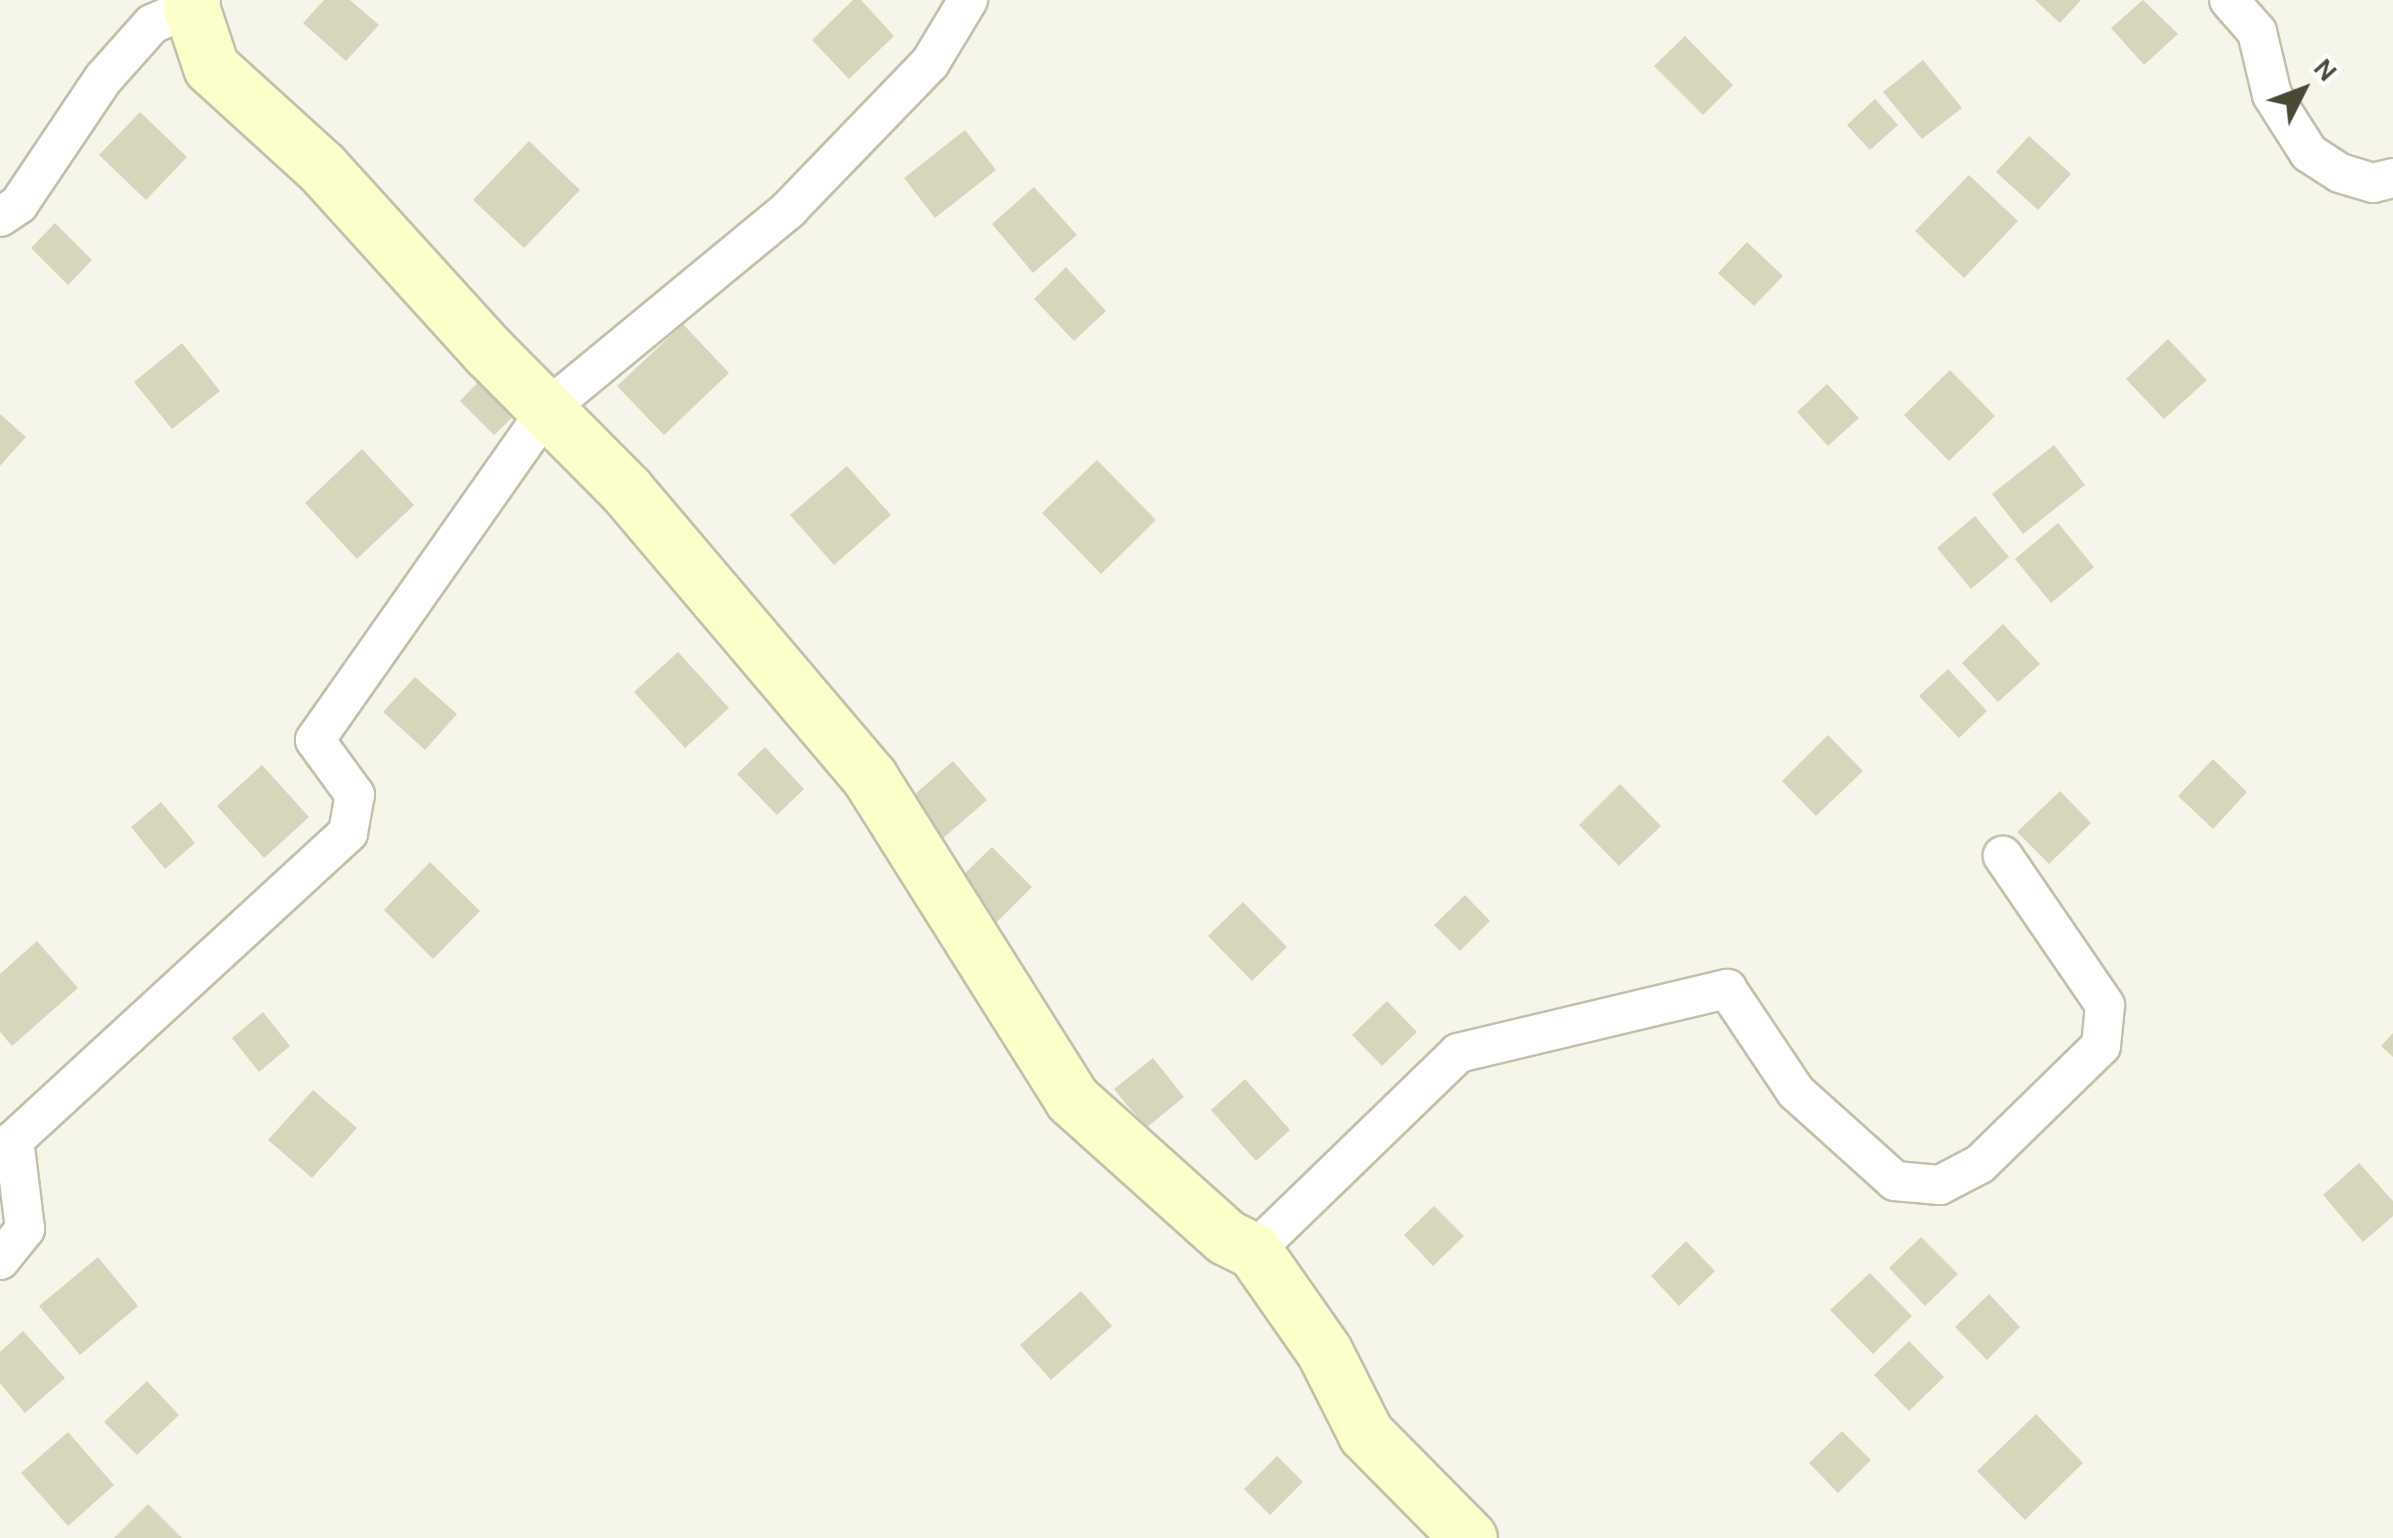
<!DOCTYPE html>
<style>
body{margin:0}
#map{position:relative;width:2393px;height:1538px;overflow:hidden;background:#f6f5e9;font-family:Karla,sans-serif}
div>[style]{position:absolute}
.building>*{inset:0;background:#d8d5bd}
.roads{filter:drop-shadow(2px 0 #c2c0ab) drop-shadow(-2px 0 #c2c0ab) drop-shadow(0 2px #c2c0ab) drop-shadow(0 -2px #c2c0ab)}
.street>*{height:38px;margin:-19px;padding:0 19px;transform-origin:19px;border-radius:19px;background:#fff}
.secondary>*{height:55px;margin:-27.5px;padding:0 27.5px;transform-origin:27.5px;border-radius:27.5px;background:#fdffca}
span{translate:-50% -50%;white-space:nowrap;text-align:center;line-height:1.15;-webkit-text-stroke:10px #fff;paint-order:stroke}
.north{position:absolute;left:2253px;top:40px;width:100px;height:100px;-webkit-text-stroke:8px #fff;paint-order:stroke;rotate:48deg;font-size:28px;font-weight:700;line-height:40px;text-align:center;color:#4a4837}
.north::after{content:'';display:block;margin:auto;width:35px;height:45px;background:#4a4837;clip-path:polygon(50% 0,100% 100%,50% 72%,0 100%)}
</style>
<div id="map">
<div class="building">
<i style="clip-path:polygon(324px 0,350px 0,379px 25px,346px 61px,303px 23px)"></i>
<i style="clip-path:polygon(853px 0,861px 0,894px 36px,849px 79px,812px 40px)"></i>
<i style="clip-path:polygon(2035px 0,2081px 0,2060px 23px)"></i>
<i style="clip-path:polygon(2143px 0,2178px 34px,2144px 65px,2111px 28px)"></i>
<i style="clip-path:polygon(1685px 36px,1733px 85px,1703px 115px,1654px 66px)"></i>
<i style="clip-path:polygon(1923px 60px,1962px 108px,1922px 139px,1883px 92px)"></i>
<i style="clip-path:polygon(1875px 99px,1898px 125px,1870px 150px,1847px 125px)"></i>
<i style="clip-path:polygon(140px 112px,187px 157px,146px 200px,99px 155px)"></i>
<i style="clip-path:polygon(965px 130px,996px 170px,935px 218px,904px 178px)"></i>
<i style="clip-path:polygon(2029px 136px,2071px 174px,2038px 210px,1996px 172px)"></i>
<i style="clip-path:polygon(529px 141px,580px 190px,524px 248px,473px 200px)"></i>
<i style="clip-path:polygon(1969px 175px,2018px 221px,1964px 278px,1915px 231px)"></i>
<i style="clip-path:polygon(1034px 187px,1077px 235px,1033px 273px,992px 224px)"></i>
<i style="clip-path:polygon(55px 223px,92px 260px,68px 285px,31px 248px)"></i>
<i style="clip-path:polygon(1747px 242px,1783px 276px,1754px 306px,1718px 273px)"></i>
<i style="clip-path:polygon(1066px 267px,1106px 311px,1074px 341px,1034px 299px)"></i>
<i style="clip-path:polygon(683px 324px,729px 373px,664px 435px,617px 386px)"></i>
<i style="clip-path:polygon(2168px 339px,2207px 380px,2164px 419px,2126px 379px)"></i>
<i style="clip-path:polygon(182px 343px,220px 391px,172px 429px,134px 382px)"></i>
<i style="clip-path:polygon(1950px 370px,1995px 416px,1949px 461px,1904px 415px)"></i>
<i style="clip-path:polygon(486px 374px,521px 409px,494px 435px,460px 401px)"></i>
<i style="clip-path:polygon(1827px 384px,1859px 418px,1828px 446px,1797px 412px)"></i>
<i style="clip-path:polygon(0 414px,26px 437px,0 466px)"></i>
<i style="clip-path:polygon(2054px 445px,2085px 485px,2023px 534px,1992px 494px)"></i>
<i style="clip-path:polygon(362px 449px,414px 505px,357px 559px,305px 503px)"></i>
<i style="clip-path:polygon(1097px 460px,1156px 520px,1101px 574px,1042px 513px)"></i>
<i style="clip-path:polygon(847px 466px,891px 515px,834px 565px,790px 515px)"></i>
<i style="clip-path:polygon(1975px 516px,2009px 557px,1971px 589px,1937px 548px)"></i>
<i style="clip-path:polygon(2058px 523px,2094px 567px,2051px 603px,2015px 559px)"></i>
<i style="clip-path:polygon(2003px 624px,2040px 664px,1998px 702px,1962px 663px)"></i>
<i style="clip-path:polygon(678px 652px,729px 708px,685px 748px,634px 692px)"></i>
<i style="clip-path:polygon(1948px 669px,1987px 711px,1959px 738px,1919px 696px)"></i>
<i style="clip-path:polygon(415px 677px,457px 714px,425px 750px,383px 712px)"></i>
<i style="clip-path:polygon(1828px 735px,1863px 771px,1816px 816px,1782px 781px)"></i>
<i style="clip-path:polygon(765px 747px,804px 789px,777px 815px,737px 774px)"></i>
<i style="clip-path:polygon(2213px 759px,2247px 792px,2213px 829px,2178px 796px)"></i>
<i style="clip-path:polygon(953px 761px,987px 800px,941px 840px,907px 801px)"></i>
<i style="clip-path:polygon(262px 765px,309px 817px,264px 858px,217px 806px)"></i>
<i style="clip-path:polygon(1620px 784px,1661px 826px,1619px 866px,1579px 825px)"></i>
<i style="clip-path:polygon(2060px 791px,2091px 823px,2049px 864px,2017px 832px)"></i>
<i style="clip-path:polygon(161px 802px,195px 843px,165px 869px,131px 827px)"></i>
<i style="clip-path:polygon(992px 847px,1032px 887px,996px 923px,956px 882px)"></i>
<i style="clip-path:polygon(430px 862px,480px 911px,433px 959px,384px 910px)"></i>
<i style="clip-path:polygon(1465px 895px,1490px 921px,1460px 951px,1434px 925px)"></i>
<i style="clip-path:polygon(1243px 902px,1287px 947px,1252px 981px,1208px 936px)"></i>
<i style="clip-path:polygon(37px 941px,78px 988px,12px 1046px,0 1032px,0 974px)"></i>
<i style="clip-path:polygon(1387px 1001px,1417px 1032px,1382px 1066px,1352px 1035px)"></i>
<i style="clip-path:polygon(263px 1012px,290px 1046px,259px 1072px,232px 1038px)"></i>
<i style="clip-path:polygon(2393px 1033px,2393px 1057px,2381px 1046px)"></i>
<i style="clip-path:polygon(1153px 1058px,1184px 1097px,1146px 1128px,1114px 1089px)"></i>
<i style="clip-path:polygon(1245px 1079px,1290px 1130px,1256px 1161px,1211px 1110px)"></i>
<i style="clip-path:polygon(313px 1090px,357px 1128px,312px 1178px,268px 1140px)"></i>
<i style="clip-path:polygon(2359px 1163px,2393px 1201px,2393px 1216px,2363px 1242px,2323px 1195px)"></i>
<i style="clip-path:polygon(1434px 1206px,1464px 1236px,1433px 1266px,1404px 1235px)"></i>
<i style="clip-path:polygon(1921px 1237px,1958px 1274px,1925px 1306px,1889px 1268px)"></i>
<i style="clip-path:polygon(1686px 1241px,1715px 1271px,1679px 1306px,1651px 1276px)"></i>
<i style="clip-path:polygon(98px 1257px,138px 1306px,80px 1355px,39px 1306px)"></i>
<i style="clip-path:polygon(1870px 1273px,1912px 1316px,1873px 1354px,1830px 1310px)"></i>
<i style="clip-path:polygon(1081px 1291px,1112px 1326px,1051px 1380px,1020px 1345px)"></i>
<i style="clip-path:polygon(1989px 1294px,2020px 1327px,1987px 1360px,1955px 1327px)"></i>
<i style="clip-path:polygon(23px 1331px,65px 1378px,25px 1413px,0 1383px,0 1352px)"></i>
<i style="clip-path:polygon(1909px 1341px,1944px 1377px,1909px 1411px,1874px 1375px)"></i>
<i style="clip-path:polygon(147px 1381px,179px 1415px,137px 1455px,104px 1422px)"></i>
<i style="clip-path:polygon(2036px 1414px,2083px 1463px,2025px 1520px,1977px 1471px)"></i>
<i style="clip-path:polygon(1842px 1431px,1871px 1460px,1838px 1493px,1809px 1463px)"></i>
<i style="clip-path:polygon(68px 1432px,114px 1485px,68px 1526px,21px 1473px)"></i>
<i style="clip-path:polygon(1277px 1456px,1303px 1482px,1270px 1515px,1244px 1489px)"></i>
<i style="clip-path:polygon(148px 1504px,182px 1538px,114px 1538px)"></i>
</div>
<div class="roads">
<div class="street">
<i style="left:2229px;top:0;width:43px;rotate:48.8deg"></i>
<i style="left:2257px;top:32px;width:65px;rotate:76.6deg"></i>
<i style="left:2272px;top:95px;width:69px;rotate:57.5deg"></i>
<i style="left:2309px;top:153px;width:37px;rotate:33deg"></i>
<i style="left:2340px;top:173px;width:34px;rotate:17deg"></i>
<i style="left:2373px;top:183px;width:21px;rotate:-14deg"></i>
<i style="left:0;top:217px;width:23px;rotate:-34deg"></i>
<i style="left:19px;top:204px;width:151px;rotate:-56.1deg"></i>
<i style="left:103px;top:79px;width:74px;rotate:-48.3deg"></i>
<i style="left:152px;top:24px;width:43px;rotate:-23.6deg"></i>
<i style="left:14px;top:1140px;width:454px;rotate:-42.6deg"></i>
<i style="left:348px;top:833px;width:39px;rotate:-80deg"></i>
<i style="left:355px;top:795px;width:68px;rotate:-126deg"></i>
<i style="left:315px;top:740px;width:406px;rotate:-54.9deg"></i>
<i style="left:548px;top:408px;width:313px;rotate:-39.5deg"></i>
<i style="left:789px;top:209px;width:203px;rotate:-46deg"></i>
<i style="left:930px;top:63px;width:74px;rotate:-58.9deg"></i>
<i style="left:1254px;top:1251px;width:284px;rotate:-44.1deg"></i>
<i style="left:1458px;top:1053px;width:277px;rotate:-13.4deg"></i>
<i style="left:1727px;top:989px;width:124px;rotate:56.2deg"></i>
<i style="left:1796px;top:1092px;width:133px;rotate:42deg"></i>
<i style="left:1895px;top:1181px;width:45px;rotate:5.1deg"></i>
<i style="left:1940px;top:1185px;width:45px;rotate:-27.7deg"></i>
<i style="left:1980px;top:1164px;width:169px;rotate:-44.3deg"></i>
<i style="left:2101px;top:1046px;width:41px;rotate:-84.4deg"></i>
<i style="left:2105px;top:1005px;width:181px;rotate:-124.4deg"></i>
<i style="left:0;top:1260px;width:40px;rotate:-51deg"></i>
<i style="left:25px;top:1229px;width:90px;rotate:-97deg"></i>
</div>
<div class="secondary">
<i style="left:192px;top:0;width:7px;rotate:98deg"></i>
<i style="left:191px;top:7px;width:63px;rotate:71.6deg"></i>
<i style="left:211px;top:67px;width:150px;rotate:42.3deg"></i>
<i style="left:322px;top:168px;width:248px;rotate:47.8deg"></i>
<i style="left:489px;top:352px;width:194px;rotate:45.2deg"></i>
<i style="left:626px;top:490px;width:377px;rotate:49.7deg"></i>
<i style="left:870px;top:778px;width:379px;rotate:57.8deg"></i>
<i style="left:1072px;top:1099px;width:207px;rotate:41.9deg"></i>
<i style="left:1226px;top:1237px;width:31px;rotate:27deg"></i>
<i style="left:1254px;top:1251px;width:122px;rotate:55deg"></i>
<i style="left:1324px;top:1351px;width:93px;rotate:63.2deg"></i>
<i style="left:1366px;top:1434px;width:146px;rotate:45.3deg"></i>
</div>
</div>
<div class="north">N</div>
</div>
